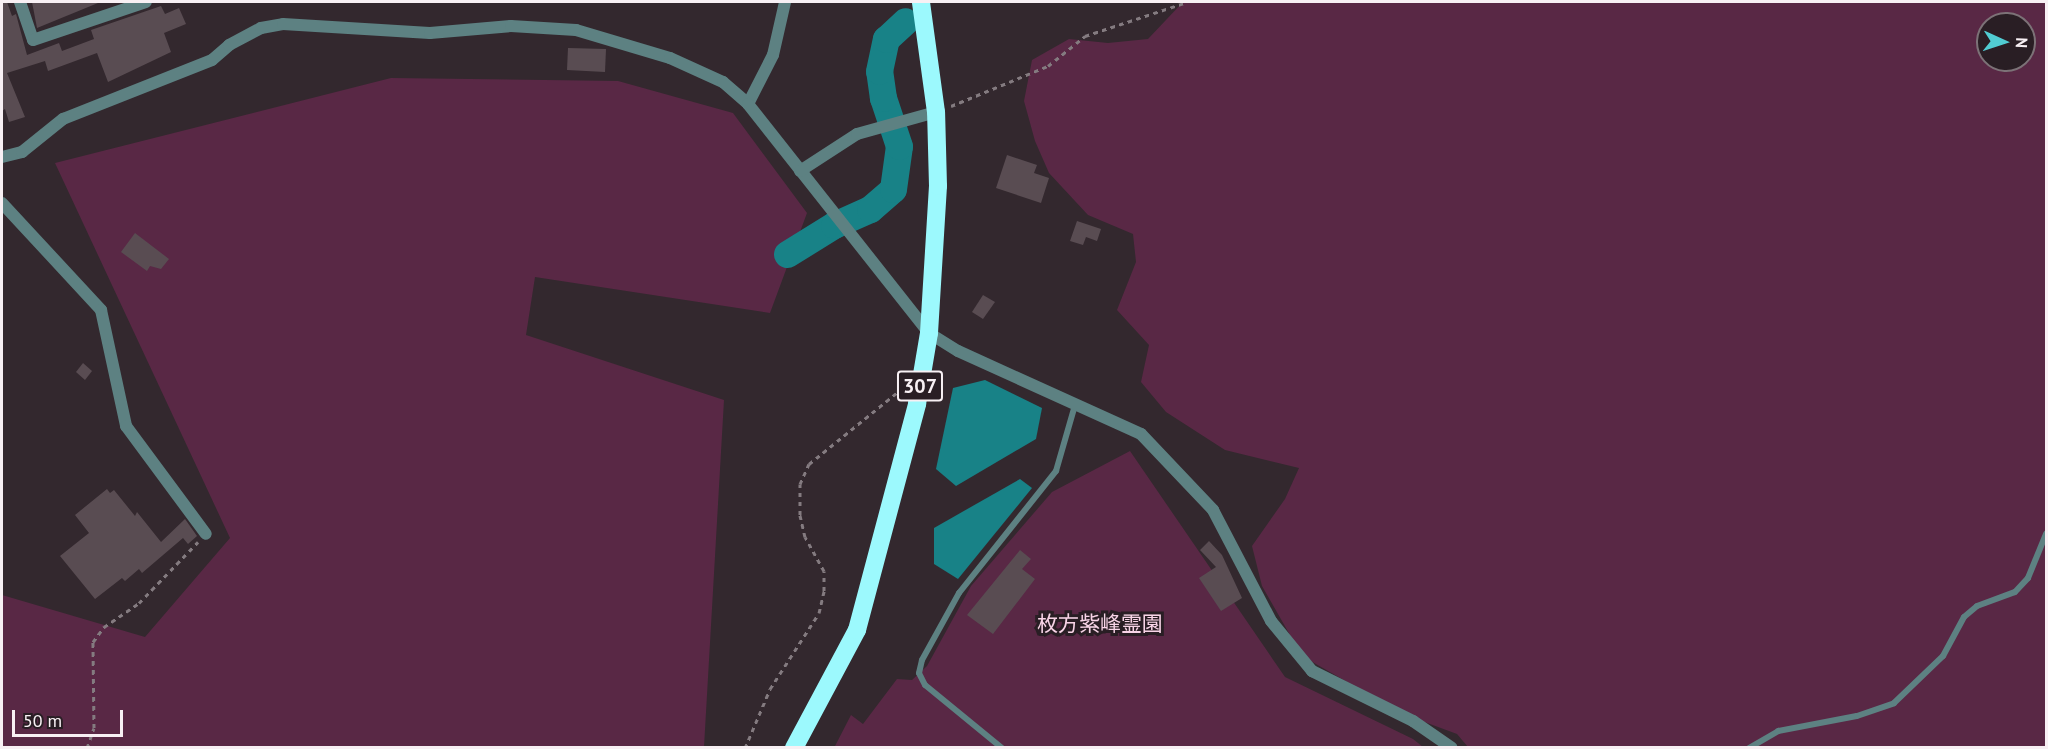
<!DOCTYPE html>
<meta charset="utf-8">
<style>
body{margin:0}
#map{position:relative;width:2048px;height:749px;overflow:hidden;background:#33282e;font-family:"PT Sans","Noto Sans JP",sans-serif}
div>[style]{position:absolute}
.green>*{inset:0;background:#592845}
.water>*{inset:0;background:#188287}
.river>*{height:27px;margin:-13.5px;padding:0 13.5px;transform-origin:13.5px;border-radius:13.5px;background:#188287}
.building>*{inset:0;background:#594c52}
.path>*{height:3px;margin-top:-1.5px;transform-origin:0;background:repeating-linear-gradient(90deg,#847b80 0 4.5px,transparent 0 9px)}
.lane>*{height:6px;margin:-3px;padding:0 3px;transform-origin:3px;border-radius:3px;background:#5d8182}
.street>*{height:12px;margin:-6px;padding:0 6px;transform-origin:6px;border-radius:6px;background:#5d8182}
.highway>*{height:18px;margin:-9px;padding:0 9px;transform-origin:9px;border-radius:9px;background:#9cf9fd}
span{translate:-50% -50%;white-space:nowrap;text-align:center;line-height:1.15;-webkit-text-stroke:6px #291e24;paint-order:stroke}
.shield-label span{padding:2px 4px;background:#291e24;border:2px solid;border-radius:4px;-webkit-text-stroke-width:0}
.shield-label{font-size:20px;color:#f8f0f4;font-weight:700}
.park-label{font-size:21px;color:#f8d4e7}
.frame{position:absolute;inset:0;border:3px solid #f8f0f4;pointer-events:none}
.north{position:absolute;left:1976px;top:12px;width:60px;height:60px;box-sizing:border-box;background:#291e24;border:2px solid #7c7277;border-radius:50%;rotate:93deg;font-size:16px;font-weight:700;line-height:24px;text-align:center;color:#f8f0f4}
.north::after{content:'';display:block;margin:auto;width:21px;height:27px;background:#51ccd2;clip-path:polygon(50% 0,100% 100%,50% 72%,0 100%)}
.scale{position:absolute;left:12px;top:710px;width:111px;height:27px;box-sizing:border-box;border:3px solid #f8f0f4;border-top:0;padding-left:8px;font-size:18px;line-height:21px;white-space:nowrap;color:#f8f0f4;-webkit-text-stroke:4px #291e24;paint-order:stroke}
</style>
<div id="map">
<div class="green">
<i style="clip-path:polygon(evenodd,1183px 2px,2046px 2px,2046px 747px,1468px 747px,1457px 734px,1403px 714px,1302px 656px,1262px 586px,1252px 546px,1285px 499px,1299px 468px,1225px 450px,1166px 412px,1141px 382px,1149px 345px,1117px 310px,1136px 262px,1133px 234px,1088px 215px,1049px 173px,1035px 141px,1024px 101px,1032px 60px,1069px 39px,1108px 43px,1148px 39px,1183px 2px,1988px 24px,2024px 24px,2024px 60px,1988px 60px,1988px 24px)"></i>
<i style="clip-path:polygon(391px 78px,618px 81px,733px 113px,807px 213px,770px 313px,535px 277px,526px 335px,724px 400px,704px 747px,2px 747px,2px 595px,145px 637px,230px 538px,55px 163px)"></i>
<i style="clip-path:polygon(1130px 451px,1285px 677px,1413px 739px,1423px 747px,834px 748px,851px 715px,863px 724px,897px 679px,912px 680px,927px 666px,971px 586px,1052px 492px)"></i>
</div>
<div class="water">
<i style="clip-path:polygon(985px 380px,1042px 408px,1036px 439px,956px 486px,936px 469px,953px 388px)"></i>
<i style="clip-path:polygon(1020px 479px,1032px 488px,958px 579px,934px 564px,934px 528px)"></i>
</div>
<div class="river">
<i style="left:787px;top:254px;width:55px;rotate:-31.7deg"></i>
<i style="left:834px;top:225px;width:39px;rotate:-24deg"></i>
<i style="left:870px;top:209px;width:30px;rotate:-41deg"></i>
<i style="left:893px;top:189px;width:43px;rotate:-82.1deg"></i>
<i style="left:899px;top:146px;width:51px;rotate:-108.4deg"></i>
<i style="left:883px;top:98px;width:27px;rotate:-98deg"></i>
<i style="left:879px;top:71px;width:33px;rotate:-78deg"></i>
<i style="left:886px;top:39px;width:26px;rotate:-43deg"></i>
</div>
<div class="building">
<i style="clip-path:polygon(2px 2px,7px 2px,12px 16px,16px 14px,27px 55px,59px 43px,62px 51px,94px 39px,91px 30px,161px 6px,165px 14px,179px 8px,186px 24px,164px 33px,171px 52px,108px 82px,97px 53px,48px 71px,45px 61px,7px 73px,25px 117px,9px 122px,5px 109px,2px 111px)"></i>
<i style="clip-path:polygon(32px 2px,98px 2px,98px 3px,37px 28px)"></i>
<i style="clip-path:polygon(568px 48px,606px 49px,605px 72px,567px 70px)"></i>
<i style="clip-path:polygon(1007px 155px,1037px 165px,1034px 173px,1049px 178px,1041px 203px,996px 188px)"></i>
<i style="clip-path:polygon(1077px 221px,1101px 229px,1097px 241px,1086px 237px,1083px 245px,1070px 241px)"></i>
<i style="clip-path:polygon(135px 233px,169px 259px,161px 269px,150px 266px,147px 271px,121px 252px)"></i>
<i style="clip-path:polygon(983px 295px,995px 302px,983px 319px,972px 312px)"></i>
<i style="clip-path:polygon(83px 363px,92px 371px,85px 380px,76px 372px)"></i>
<i style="clip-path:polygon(107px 489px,110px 493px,114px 490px,135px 516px,137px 512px,161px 542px,185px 519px,197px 536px,188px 544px,183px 538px,142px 573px,139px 569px,125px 581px,122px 578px,95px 599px,60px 556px,89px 533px,75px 515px)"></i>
<i style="clip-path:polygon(1209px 541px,1222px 555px,1242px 598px,1221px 611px,1199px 578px,1216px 567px,1200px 550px)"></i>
<i style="clip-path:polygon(1020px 550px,1031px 559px,1022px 569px,1035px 579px,993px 634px,967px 615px)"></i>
</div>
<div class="path">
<i style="left:951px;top:106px;width:105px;rotate:-22.4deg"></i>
<i style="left:1048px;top:66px;width:48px;rotate:-39deg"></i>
<i style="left:1085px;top:36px;width:108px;rotate:-18.4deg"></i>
<i style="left:87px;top:748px;width:21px;rotate:-71deg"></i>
<i style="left:94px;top:728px;width:86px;rotate:-90.7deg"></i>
<i style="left:93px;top:642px;width:19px;rotate:-54deg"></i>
<i style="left:104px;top:627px;width:42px;rotate:-34.4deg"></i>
<i style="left:139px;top:603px;width:85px;rotate:-46deg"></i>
<i style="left:745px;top:748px;width:64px;rotate:-67deg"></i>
<i style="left:770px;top:689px;width:90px;rotate:-57.2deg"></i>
<i style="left:819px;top:613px;width:23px;rotate:-77deg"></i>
<i style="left:824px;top:591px;width:20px;rotate:-90deg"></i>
<i style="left:824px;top:571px;width:39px;rotate:-119deg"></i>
<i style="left:805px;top:537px;width:23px;rotate:-103deg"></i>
<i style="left:800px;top:515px;width:31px;rotate:-90deg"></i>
<i style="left:800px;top:484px;width:22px;rotate:-66deg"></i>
<i style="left:809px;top:464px;width:124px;rotate:-39.1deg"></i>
</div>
<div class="lane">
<i style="left:1002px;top:748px;width:99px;rotate:-140.7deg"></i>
<i style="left:925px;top:685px;width:13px;rotate:-117deg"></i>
<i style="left:919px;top:673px;width:13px;rotate:-77deg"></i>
<i style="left:922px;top:660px;width:77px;rotate:-61.1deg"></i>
<i style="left:959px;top:593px;width:156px;rotate:-51.5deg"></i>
<i style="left:1056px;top:471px;width:69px;rotate:-73.9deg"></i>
<i style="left:1749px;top:748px;width:34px;rotate:-30deg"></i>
<i style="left:1778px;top:731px;width:80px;rotate:-10.8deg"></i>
<i style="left:1857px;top:716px;width:39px;rotate:-19deg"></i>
<i style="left:1894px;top:703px;width:68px;rotate:-43.8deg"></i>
<i style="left:1943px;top:656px;width:44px;rotate:-61.7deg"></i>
<i style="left:1964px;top:617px;width:17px;rotate:-40deg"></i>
<i style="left:1977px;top:606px;width:40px;rotate:-20.2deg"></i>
<i style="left:2015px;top:592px;width:19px;rotate:-47deg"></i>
<i style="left:2028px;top:578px;width:48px;rotate:-67.8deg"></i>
</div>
<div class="street">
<i style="left:20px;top:2px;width:40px;rotate:71.1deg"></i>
<i style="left:33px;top:40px;width:119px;rotate:-18.6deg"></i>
<i style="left:748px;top:104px;width:55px;rotate:-63deg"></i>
<i style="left:773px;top:55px;width:54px;rotate:-77.2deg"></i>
<i style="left:2px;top:157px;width:21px;rotate:-14deg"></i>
<i style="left:22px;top:152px;width:53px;rotate:-38.8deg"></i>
<i style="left:63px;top:119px;width:160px;rotate:-21.6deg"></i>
<i style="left:212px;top:60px;width:23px;rotate:-41deg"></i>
<i style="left:229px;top:45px;width:36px;rotate:-28deg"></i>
<i style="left:261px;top:28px;width:22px;rotate:-10deg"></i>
<i style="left:283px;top:24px;width:147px;rotate:3.5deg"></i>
<i style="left:430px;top:33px;width:81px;rotate:-4.9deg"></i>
<i style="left:511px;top:26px;width:65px;rotate:3.5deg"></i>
<i style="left:576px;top:30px;width:98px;rotate:16.6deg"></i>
<i style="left:670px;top:58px;width:58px;rotate:24.4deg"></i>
<i style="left:723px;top:82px;width:33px;rotate:41deg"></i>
<i style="left:748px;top:104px;width:292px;rotate:51.7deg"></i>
<i style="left:929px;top:333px;width:34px;rotate:32deg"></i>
<i style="left:958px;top:351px;width:201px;rotate:24.4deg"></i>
<i style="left:1141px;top:434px;width:105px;rotate:46.5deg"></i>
<i style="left:1213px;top:510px;width:125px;rotate:62.4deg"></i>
<i style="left:1271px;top:621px;width:65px;rotate:50.6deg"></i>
<i style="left:1312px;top:671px;width:113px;rotate:26.3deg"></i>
<i style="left:1413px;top:721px;width:47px;rotate:34.7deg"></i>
<i style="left:800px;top:171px;width:68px;rotate:-33deg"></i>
<i style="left:857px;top:134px;width:82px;rotate:-15.6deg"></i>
<i style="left:2px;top:203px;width:146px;rotate:47.2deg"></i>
<i style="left:101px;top:310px;width:119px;rotate:77.8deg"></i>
<i style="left:126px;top:426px;width:134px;rotate:53.5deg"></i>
</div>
<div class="highway">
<i style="left:794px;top:748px;width:134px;rotate:-61.9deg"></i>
<i style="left:857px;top:630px;width:234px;rotate:-75.1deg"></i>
<i style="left:917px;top:404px;width:72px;rotate:-80.4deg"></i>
<i style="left:929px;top:333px;width:147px;rotate:-86.5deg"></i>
<i style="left:938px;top:186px;width:74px;rotate:-91.5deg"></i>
<i style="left:936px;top:112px;width:111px;rotate:-97.8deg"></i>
</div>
<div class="shield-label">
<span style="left:920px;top:386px">307</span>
</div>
<div class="park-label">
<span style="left:1100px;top:624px">枚方紫峰霊園</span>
</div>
<div class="frame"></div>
<div class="north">N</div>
<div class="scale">50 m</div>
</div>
